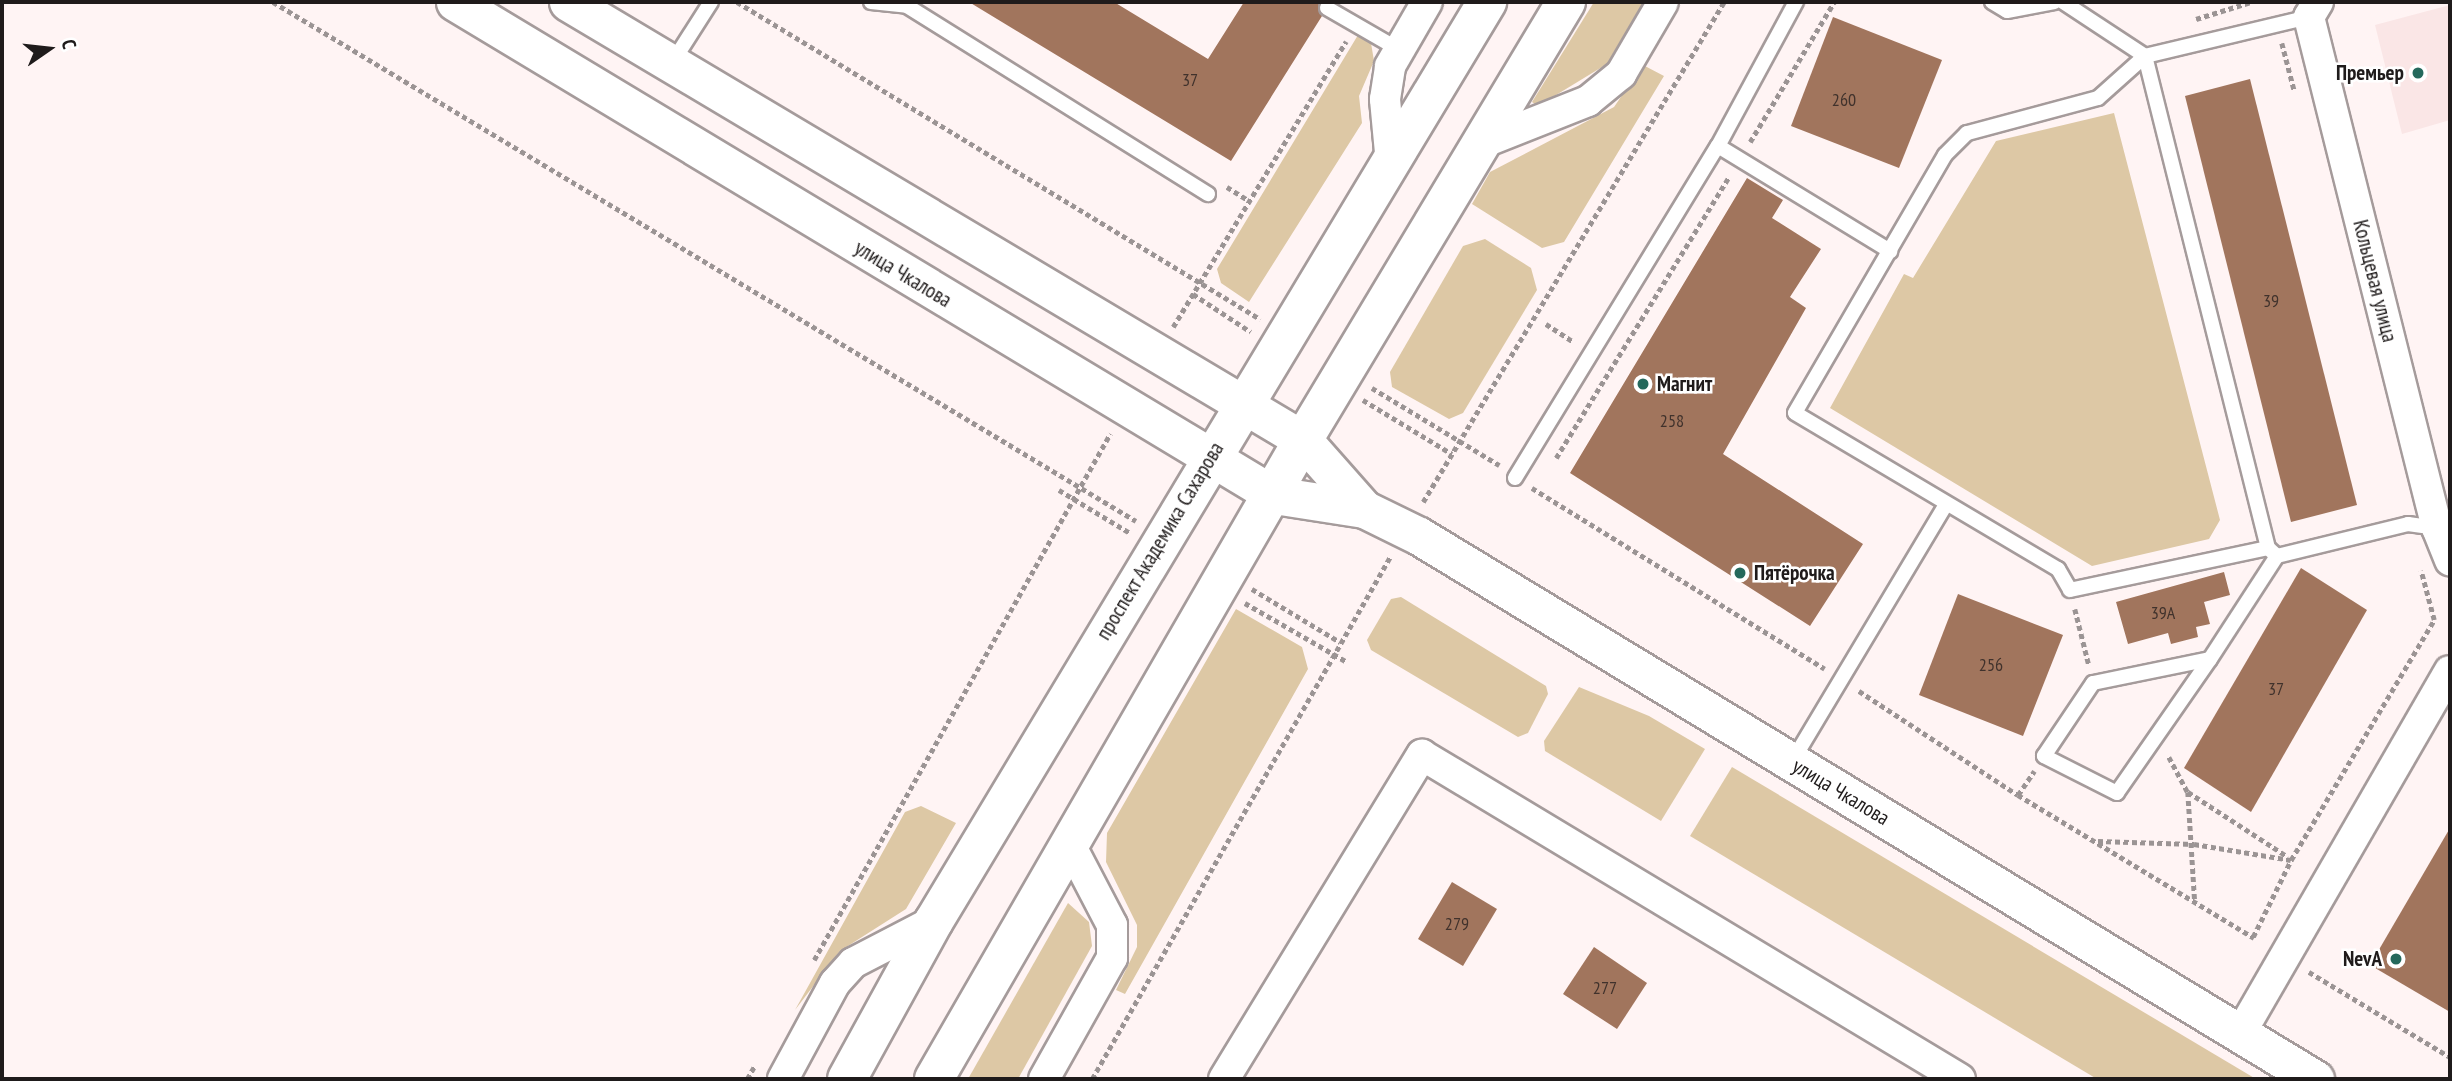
<!DOCTYPE html>
<meta charset="utf-8">
<style>
body{margin:0}
#map{position:relative;width:2452px;height:1081px;overflow:hidden;background:#fff4f4;font-family:"PT Sans Narrow",sans-serif}
div>[style]{position:absolute}
.built>*{inset:0;background:#fae6e6}
.green>*{inset:0;background:#ddc8a5}
.building>*{inset:0;background:#a1755d}
.path>*{height:4.5px;margin-top:-2.25px;transform-origin:0;background:repeating-linear-gradient(90deg,#9b9494 0 5px,transparent 0 8.5px)}
.roads{filter:drop-shadow(2px 0 #a59b9b) drop-shadow(-2px 0 #a59b9b) drop-shadow(0 2px #a59b9b) drop-shadow(0 -2px #a59b9b)}
.service>*{height:14px;margin:-7px;padding:0 7px;transform-origin:7px;border-radius:7px;background:#fff}
.minor>*{height:30px;margin:-15px;padding:0 15px;transform-origin:15px;border-radius:15px;background:#fff}
.tertiary>*{height:37px;margin:-18.5px;padding:0 18.5px;transform-origin:18.5px;border-radius:18.5px;background:#fff}
.secondary>*{height:38px;margin:-19px;padding:0 19px;transform-origin:19px;border-radius:19px;background:#fff}
.dots>*{width:19px;height:19px;translate:-50% -50%;box-sizing:border-box;border:4px solid #fff;border-radius:50%}
span{translate:-50% -50%;white-space:nowrap;text-align:center;line-height:1.15;-webkit-text-stroke:5px #fff;paint-order:stroke}
.number-label{font-size:18px;color:#40322c}
.number-label span{-webkit-text-stroke-width:0}
.poi-label{font-size:21px;color:#1f1b1b;font-weight:700}
.right{translate:-100% -50%;text-align:right}
.left{translate:0 -50%;text-align:left}
.street-label{font-size:21px;color:#1f1b1b}
.frame{position:absolute;inset:0;border:4px solid #1f1b1b;pointer-events:none}
.north{position:absolute;left:14px;top:14px;width:70px;height:70px;-webkit-text-stroke:5px #fff;paint-order:stroke;rotate:76deg;font-size:19px;font-weight:700;line-height:28px;text-align:center;color:#1f1b1b}
.north::after{content:'';display:block;margin:auto;width:24px;height:32px;background:#1f1b1b;clip-path:polygon(50% 0,100% 100%,50% 72%,0 100%)}
</style>
<div id="map">
<div class="built">
<i style="clip-path:polygon(2450px 5px,2450px 120px,2402px 134px,2375px 25px)"></i>
</div>
<div class="green">
<i style="clip-path:polygon(1594px 2px,1644px 2px,1607px 64px,1538px 106px,1532px 102px)"></i>
<i style="clip-path:polygon(1358px 35px,1371px 43px,1374px 61px,1359px 96px,1362px 123px,1249px 302px,1221px 283px,1217px 269px)"></i>
<i style="clip-path:polygon(1643px 65px,1664px 76px,1564px 242px,1542px 248px,1472px 204px,1490px 172px,1614px 107px)"></i>
<i style="clip-path:polygon(2114px 113px,2220px 520px,2209px 539px,2092px 566px,1830px 408px,1904px 274px,1913px 278px,1996px 141px)"></i>
<i style="clip-path:polygon(1485px 239px,1531px 268px,1537px 290px,1463px 413px,1449px 419px,1392px 387px,1390px 372px,1463px 246px)"></i>
<i style="clip-path:polygon(1401px 597px,1546px 686px,1548px 694px,1528px 733px,1518px 737px,1371px 650px,1367px 640px,1391px 599px)"></i>
<i style="clip-path:polygon(1236px 609px,1302px 647px,1308px 669px,1125px 994px,1116px 990px,1137px 947px,1137px 925px,1106px 862px,1107px 833px)"></i>
<i style="clip-path:polygon(1579px 687px,1649px 716px,1705px 749px,1661px 821px,1545px 751px,1544px 741px)"></i>
<i style="clip-path:polygon(1732px 767px,2256px 1079px,2097px 1079px,1690px 836px)"></i>
<i style="clip-path:polygon(921px 806px,956px 823px,906px 909px,840px 951px,795px 1010px,905px 812px)"></i>
<i style="clip-path:polygon(1068px 903px,1089px 922px,1092px 946px,1018px 1079px,968px 1079px)"></i>
</div>
<div class="building">
<i style="clip-path:polygon(969px 2px,1114px 2px,1208px 59px,1244px 2px,1320px 2px,1322px 16px,1231px 161px)"></i>
<i style="clip-path:polygon(1833px 17px,1942px 60px,1899px 168px,1791px 126px)"></i>
<i style="clip-path:polygon(2250px 79px,2357px 505px,2291px 522px,2185px 96px)"></i>
<i style="clip-path:polygon(1747px 178px,1783px 200px,1772px 218px,1821px 249px,1790px 297px,1806px 308px,1723px 454px,1863px 544px,1810px 626px,1570px 473px)"></i>
<i style="clip-path:polygon(2301px 568px,2367px 610px,2251px 812px,2184px 768px)"></i>
<i style="clip-path:polygon(2224px 572px,2230px 595px,2204px 602px,2210px 624px,2196px 627px,2198px 637px,2171px 644px,2168px 633px,2128px 644px,2116px 602px)"></i>
<i style="clip-path:polygon(1958px 594px,2063px 635px,2023px 736px,1919px 695px)"></i>
<i style="clip-path:polygon(2450px 828px,2450px 1012px,2370px 965px)"></i>
<i style="clip-path:polygon(1452px 882px,1497px 909px,1463px 966px,1418px 939px)"></i>
<i style="clip-path:polygon(1594px 947px,1647px 983px,1617px 1029px,1563px 994px)"></i>
</div>
<div class="path">
<i style="left:273px;top:2px;width:1007px;rotate:31.02deg"></i>
<i style="left:737px;top:2px;width:612px;rotate:31.22deg"></i>
<i style="left:2196px;top:19px;width:58px;rotate:-17.2deg"></i>
<i style="left:2282px;top:43px;width:48px;rotate:75.4deg"></i>
<i style="left:1750px;top:142px;width:163px;rotate:-59deg"></i>
<i style="left:1227px;top:187px;width:25px;rotate:32deg"></i>
<i style="left:1193px;top:294px;width:69px;rotate:33.2deg"></i>
<i style="left:1546px;top:324px;width:33px;rotate:33deg"></i>
<i style="left:1173px;top:327px;width:334px;rotate:-58.8deg"></i>
<i style="left:1372px;top:388px;width:149px;rotate:31.2deg"></i>
<i style="left:1363px;top:400px;width:104px;rotate:31.2deg"></i>
<i style="left:1556px;top:458px;width:330px;rotate:-58.4deg"></i>
<i style="left:1532px;top:488px;width:344px;rotate:31.7deg"></i>
<i style="left:1059px;top:490px;width:83px;rotate:31.2deg"></i>
<i style="left:1423px;top:502px;width:584px;rotate:-58.95deg"></i>
<i style="left:1252px;top:589px;width:103px;rotate:31.1deg"></i>
<i style="left:1245px;top:603px;width:118px;rotate:30deg"></i>
<i style="left:2075px;top:609px;width:58px;rotate:76deg"></i>
<i style="left:1859px;top:691px;width:190px;rotate:33.2deg"></i>
<i style="left:2018px;top:795px;width:29px;rotate:-56deg"></i>
<i style="left:2169px;top:757px;width:40px;rotate:62deg"></i>
<i style="left:2188px;top:792px;width:111px;rotate:86.4deg"></i>
<i style="left:2188px;top:792px;width:119px;rotate:33deg"></i>
<i style="left:2018px;top:795px;width:276px;rotate:31.2deg"></i>
<i style="left:2098px;top:841px;width:96px;rotate:1.8deg"></i>
<i style="left:2194px;top:844px;width:98px;rotate:9.4deg"></i>
<i style="left:2253px;top:937px;width:86px;rotate:-63.7deg"></i>
<i style="left:2291px;top:860px;width:279px;rotate:-59.2deg"></i>
<i style="left:2434px;top:620px;width:51px;rotate:-104.9deg"></i>
<i style="left:814px;top:960px;width:604px;rotate:-60.63deg"></i>
<i style="left:2309px;top:972px;width:165px;rotate:31.1deg"></i>
<i style="left:747px;top:1079px;width:16px;rotate:-60deg"></i>
<i style="left:1092px;top:1079px;width:601px;rotate:-60.28deg"></i>
</div>
<div class="roads">
<div class="service">
<i style="left:871px;top:2px;width:36px;rotate:6deg"></i>
<i style="left:907px;top:6px;width:355px;rotate:32deg"></i>
<i style="left:1992px;top:2px;width:17px;rotate:31deg"></i>
<i style="left:2007px;top:11px;width:48px;rotate:-10.8deg"></i>
<i style="left:2063px;top:2px;width:98px;rotate:33.4deg"></i>
<i style="left:2145px;top:56px;width:63px;rotate:138.2deg"></i>
<i style="left:2098px;top:98px;width:136px;rotate:165deg"></i>
<i style="left:1967px;top:133px;width:31px;rotate:135deg"></i>
<i style="left:1945px;top:155px;width:298px;rotate:120.2deg"></i>
<i style="left:1795px;top:413px;width:306px;rotate:30.7deg"></i>
<i style="left:2058px;top:569px;width:24px;rotate:60deg"></i>
<i style="left:2070px;top:590px;width:202px;rotate:-12deg"></i>
<i style="left:1327px;top:8px;width:82px;rotate:30deg"></i>
<i style="left:2309px;top:17px;width:169px;rotate:166.6deg"></i>
<i style="left:2145px;top:56px;width:507px;rotate:75.96deg"></i>
<i style="left:2268px;top:548px;width:12px;rotate:42deg"></i>
<i style="left:2277px;top:556px;width:135px;rotate:-13.7deg"></i>
<i style="left:2408px;top:524px;width:29px;rotate:8deg"></i>
<i style="left:672px;top:63px;width:72px;rotate:-57.4deg"></i>
<i style="left:1718px;top:146px;width:202px;rotate:31.4deg"></i>
<i style="left:1515px;top:478px;width:389px;rotate:-58.6deg"></i>
<i style="left:1718px;top:146px;width:164px;rotate:-61.6deg"></i>
<i style="left:2210px;top:659px;width:163px;rotate:124.8deg"></i>
<i style="left:2117px;top:793px;width:82px;rotate:-153.1deg"></i>
<i style="left:2044px;top:756px;width:88px;rotate:-56.1deg"></i>
<i style="left:2093px;top:683px;width:119px;rotate:-11.6deg"></i>
<i style="left:2210px;top:659px;width:123px;rotate:-57deg"></i>
<i style="left:1793px;top:760px;width:296px;rotate:-59.1deg"></i>
</div>
<div class="minor">
<i style="left:2318px;top:2px;width:17px;rotate:121deg"></i>
<i style="left:2309px;top:17px;width:527px;rotate:75.94deg"></i>
<i style="left:2437px;top:528px;width:35px;rotate:68deg"></i>
<i style="left:1482px;top:143px;width:114px;rotate:-21.6deg"></i>
<i style="left:1588px;top:101px;width:43px;rotate:-39.3deg"></i>
<i style="left:1621px;top:74px;width:83px;rotate:-59.7deg"></i>
<i style="left:1391px;top:163px;width:64px;rotate:-95.4deg"></i>
<i style="left:1385px;top:99px;width:33px;rotate:-81deg"></i>
<i style="left:1390px;top:66px;width:74px;rotate:-60deg"></i>
<i style="left:2240px;top:1034px;width:419px;rotate:-60deg"></i>
<i style="left:783px;top:1079px;width:109px;rotate:-61.6deg"></i>
<i style="left:835px;top:983px;width:27px;rotate:-48deg"></i>
<i style="left:853px;top:963px;width:91px;rotate:-27.4deg"></i>
<i style="left:1044px;top:1079px;width:139px;rotate:-60.7deg"></i>
<i style="left:1112px;top:958px;width:33px;rotate:-90deg"></i>
<i style="left:1112px;top:925px;width:95px;rotate:-117.6deg"></i>
<i style="left:1224px;top:1079px;width:380px;rotate:-58.6deg"></i>
<i style="left:1422px;top:755px;width:628px;rotate:31.06deg"></i>
</div>
<div class="tertiary">
<i style="left:455px;top:2px;width:956px;rotate:31.05deg"></i>
<i style="left:1274px;top:495px;width:91px;rotate:8.8deg"></i>
<i style="left:1364px;top:509px;width:61px;rotate:26.1deg"></i>
<i style="left:1419px;top:536px;width:1048px;rotate:31.22deg"></i>
<i style="left:568px;top:2px;width:856px;rotate:30.79deg"></i>
<i style="left:1303px;top:440px;width:92px;rotate:48.5deg"></i>
</div>
<div class="secondary">
<i style="left:847px;top:1079px;width:180px;rotate:-61.2deg"></i>
<i style="left:934px;top:921px;width:1073px;rotate:-58.96deg"></i>
<i style="left:934px;top:1079px;width:738px;rotate:-60deg"></i>
<i style="left:1303px;top:440px;width:511px;rotate:-59.02deg"></i>
</div>
</div>
<div class="dots">
<i style="left:2418px;top:73px;background:#24695c"></i>
<i style="left:1643px;top:384px;background:#24695c"></i>
<i style="left:1740px;top:573px;background:#24695c"></i>
<i style="left:2396px;top:959px;background:#24695c"></i>
</div>
<div class="number-label">
<span style="left:1190px;top:80px">37</span>
<span style="left:1844px;top:100px">260</span>
<span style="left:2271px;top:301px">39</span>
<span style="left:1672px;top:421px">258</span>
<span style="left:2163px;top:613px">39А</span>
<span style="left:1991px;top:665px">256</span>
<span style="left:2276px;top:689px">37</span>
<span style="left:1457px;top:924px">279</span>
<span style="left:1605px;top:988px">277</span>
</div>
<div class="poi-label">
<span class="right" style="left:2404px;top:73px">Премьер</span>
<span class="left" style="left:1657px;top:384px">Магнит</span>
<span class="left" style="left:1754px;top:573px">Пятёрочка</span>
<span class="right" style="left:2382px;top:959px">NevA</span>
</div>
<div class="street-label">
<span style="left:903px;top:274px;rotate:31deg">улица Чкалова</span>
<span style="left:2375px;top:281px;rotate:76deg">Кольцевая улица</span>
<span style="left:1160px;top:541px;rotate:-59deg">проспект Академика Сахарова</span>
<span style="left:1841px;top:792px;rotate:31deg">улица Чкалова</span>
</div>
<div class="frame"></div>
<div class="north">С</div>
</div>
